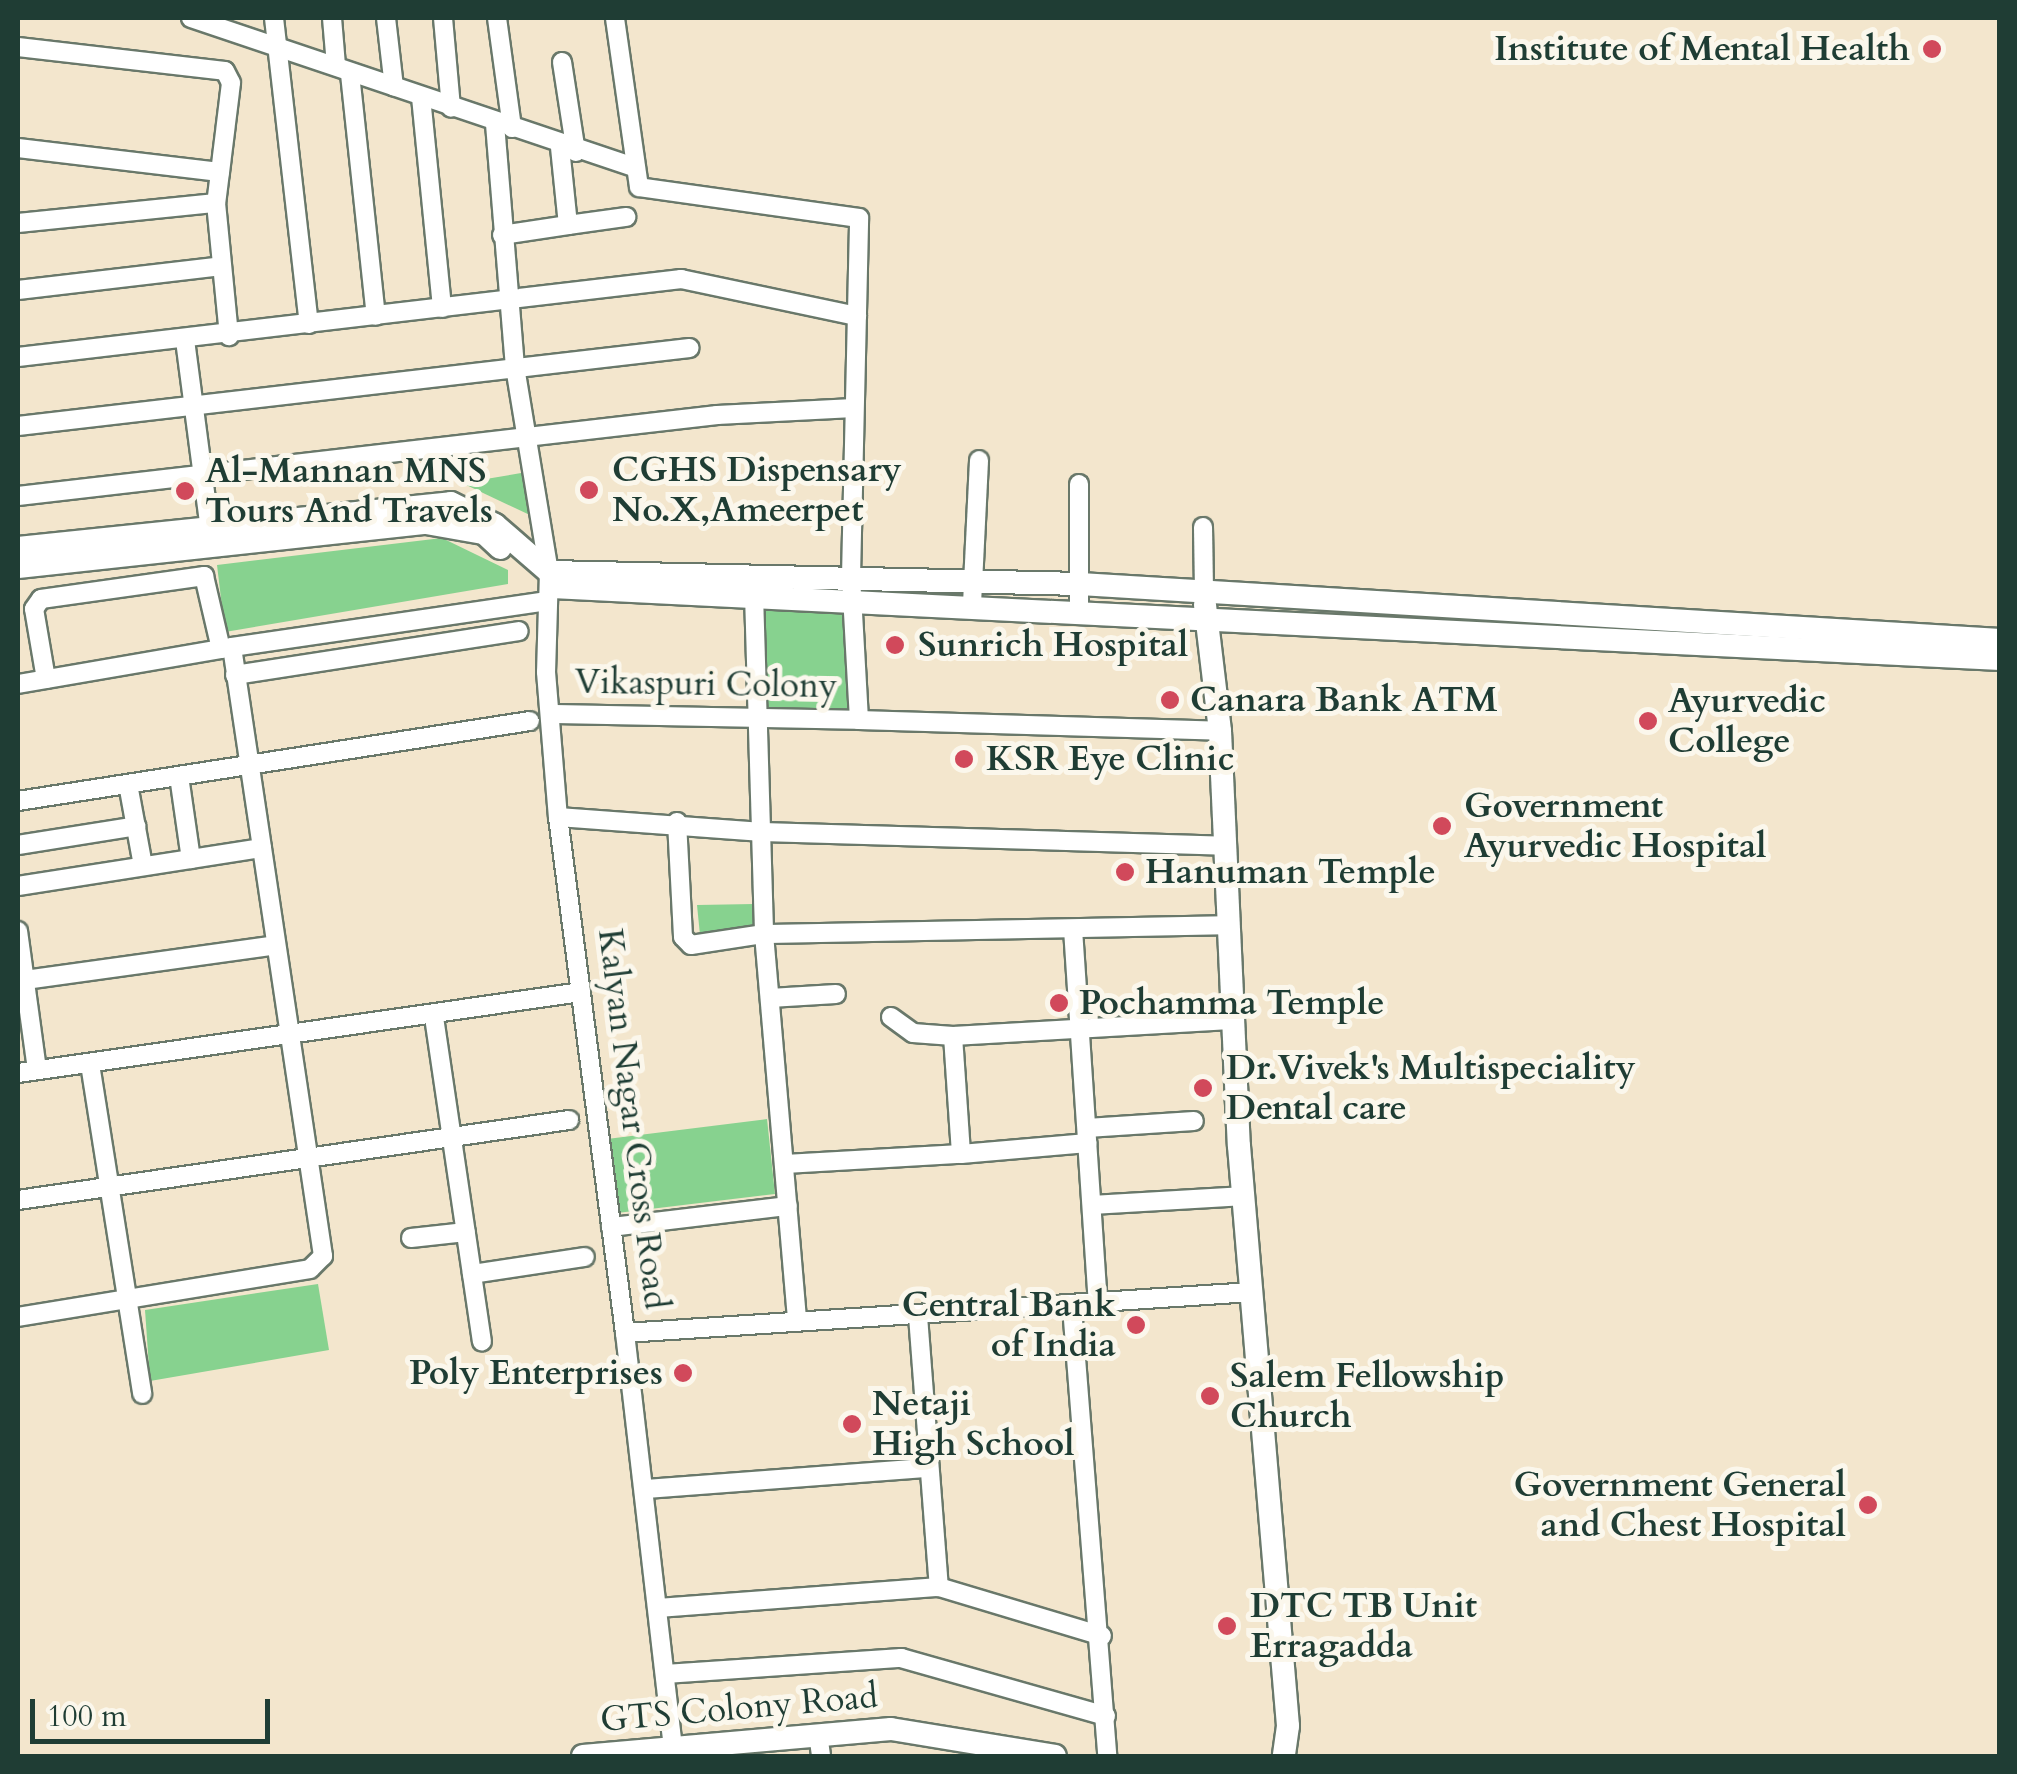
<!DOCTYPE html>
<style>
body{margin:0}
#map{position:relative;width:2017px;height:1774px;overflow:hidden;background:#f3e6cd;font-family:Cardo,serif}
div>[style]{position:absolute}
.green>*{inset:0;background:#87d28f}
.roads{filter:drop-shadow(2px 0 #69786a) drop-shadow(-2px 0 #69786a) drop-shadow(0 2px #69786a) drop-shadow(0 -2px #69786a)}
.street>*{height:18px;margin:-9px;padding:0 9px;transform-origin:9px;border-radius:9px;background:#fff}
.secondary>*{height:22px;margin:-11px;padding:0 11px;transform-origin:11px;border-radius:11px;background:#fff}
.dots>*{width:28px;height:28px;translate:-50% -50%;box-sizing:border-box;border:5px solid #fbf7ec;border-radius:50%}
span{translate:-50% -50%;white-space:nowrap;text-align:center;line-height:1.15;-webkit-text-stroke:10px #fbf7ec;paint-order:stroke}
.poi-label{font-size:35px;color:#1f3d34;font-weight:700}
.right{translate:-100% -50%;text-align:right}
.left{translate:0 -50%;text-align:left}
.street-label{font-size:35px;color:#1f3d34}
.frame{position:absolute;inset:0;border:20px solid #1f3d34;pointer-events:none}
.scale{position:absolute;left:30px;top:1699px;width:240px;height:45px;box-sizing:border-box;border:5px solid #1f3d34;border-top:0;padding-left:12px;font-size:30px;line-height:35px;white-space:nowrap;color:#1f3d34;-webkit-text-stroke:8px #fbf7ec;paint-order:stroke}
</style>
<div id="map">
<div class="green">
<i style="clip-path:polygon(527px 472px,532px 516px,462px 483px)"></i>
<i style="clip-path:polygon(442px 538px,508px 570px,508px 584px,225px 632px,217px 565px)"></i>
<i style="clip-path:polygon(757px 602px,852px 607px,857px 716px,756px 716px)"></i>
<i style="clip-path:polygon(754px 904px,760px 923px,700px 935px,697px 905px)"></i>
<i style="clip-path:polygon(767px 1119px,775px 1194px,617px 1213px,607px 1139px)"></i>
<i style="clip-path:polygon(318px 1284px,329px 1350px,150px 1381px,145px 1310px)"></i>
</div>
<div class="roads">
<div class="street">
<i style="left:191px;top:18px;width:466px;rotate:18.6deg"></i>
<i style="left:274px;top:18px;width:308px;rotate:83.5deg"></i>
<i style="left:332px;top:18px;width:48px;rotate:85.2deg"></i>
<i style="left:386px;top:18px;width:69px;rotate:83.4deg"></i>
<i style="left:443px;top:18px;width:90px;rotate:84.9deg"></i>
<i style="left:497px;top:18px;width:111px;rotate:82.2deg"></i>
<i style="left:18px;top:47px;width:208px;rotate:6.6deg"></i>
<i style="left:225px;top:71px;width:13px;rotate:63deg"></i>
<i style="left:231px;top:83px;width:90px;rotate:97deg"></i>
<i style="left:562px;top:62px;width:91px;rotate:81.2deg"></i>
<i style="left:350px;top:74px;width:243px;rotate:83.9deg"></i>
<i style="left:421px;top:97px;width:212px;rotate:84.3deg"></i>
<i style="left:495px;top:124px;width:244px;rotate:85.3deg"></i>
<i style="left:515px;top:367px;width:208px;rotate:80.6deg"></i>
<i style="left:549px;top:572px;width:100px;rotate:91.7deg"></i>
<i style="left:546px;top:672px;width:145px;rotate:85.3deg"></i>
<i style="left:558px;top:817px;width:520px;rotate:82.6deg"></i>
<i style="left:625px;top:1333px;width:629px;rotate:-3.74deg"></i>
<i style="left:18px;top:148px;width:203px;rotate:6.8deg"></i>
<i style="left:220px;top:172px;width:31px;rotate:97deg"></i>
<i style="left:216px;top:203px;width:134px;rotate:84.4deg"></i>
<i style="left:18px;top:223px;width:199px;rotate:-5.8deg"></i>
<i style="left:568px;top:225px;width:59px;rotate:-7.9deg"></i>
<i style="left:502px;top:235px;width:67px;rotate:-8.6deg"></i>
<i style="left:568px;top:225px;width:78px;rotate:-95.9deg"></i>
<i style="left:18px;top:290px;width:205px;rotate:-6.7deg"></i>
<i style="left:185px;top:340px;width:200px;rotate:82.5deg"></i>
<i style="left:18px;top:357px;width:668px;rotate:-6.71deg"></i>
<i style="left:681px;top:279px;width:180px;rotate:11.9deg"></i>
<i style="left:18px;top:426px;width:676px;rotate:-6.63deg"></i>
<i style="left:18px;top:496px;width:704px;rotate:-6.61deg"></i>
<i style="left:717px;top:415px;width:137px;rotate:-2.9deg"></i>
<i style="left:1203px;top:527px;width:67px;rotate:89.1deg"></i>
<i style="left:754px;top:594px;width:340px;rotate:88.3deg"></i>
<i style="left:764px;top:934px;width:389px;rotate:85.1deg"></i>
<i style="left:972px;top:604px;width:144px;rotate:-87.2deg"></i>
<i style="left:1079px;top:610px;width:126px;rotate:-90deg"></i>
<i style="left:232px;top:647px;width:317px;rotate:-8.3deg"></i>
<i style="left:235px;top:675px;width:287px;rotate:-8.8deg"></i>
<i style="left:46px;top:679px;width:71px;rotate:-99.7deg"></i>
<i style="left:34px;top:609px;width:12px;rotate:-55deg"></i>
<i style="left:41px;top:599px;width:165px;rotate:-8deg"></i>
<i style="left:204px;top:576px;width:75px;rotate:76.9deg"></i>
<i style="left:18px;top:684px;width:217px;rotate:-9.8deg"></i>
<i style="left:232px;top:647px;width:616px;rotate:81.5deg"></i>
<i style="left:323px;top:1256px;width:18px;rotate:135deg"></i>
<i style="left:310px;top:1269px;width:296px;rotate:170.7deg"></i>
<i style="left:551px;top:714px;width:308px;rotate:1.1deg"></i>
<i style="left:859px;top:720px;width:143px;rotate:-93.2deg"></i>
<i style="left:851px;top:577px;width:359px;rotate:-88.7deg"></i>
<i style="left:859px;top:218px;width:222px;rotate:-172deg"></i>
<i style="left:639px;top:187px;width:171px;rotate:-98.1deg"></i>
<i style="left:859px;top:720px;width:361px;rotate:1.7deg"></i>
<i style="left:179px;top:776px;width:84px;rotate:81.8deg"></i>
<i style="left:128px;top:784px;width:83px;rotate:79.6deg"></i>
<i style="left:18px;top:801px;width:518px;rotate:-8.88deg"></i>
<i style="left:558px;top:817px;width:205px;rotate:4.2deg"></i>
<i style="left:762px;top:832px;width:463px;rotate:1.7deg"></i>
<i style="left:677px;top:822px;width:115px;rotate:87deg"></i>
<i style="left:683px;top:937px;width:11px;rotate:45deg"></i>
<i style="left:691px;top:945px;width:74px;rotate:-8.6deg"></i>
<i style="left:764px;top:934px;width:464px;rotate:-1.1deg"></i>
<i style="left:18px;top:845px;width:120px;rotate:-9.1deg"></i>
<i style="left:18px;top:886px;width:247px;rotate:-8.9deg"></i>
<i style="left:1073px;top:929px;width:376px;rotate:86.2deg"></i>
<i style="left:18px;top:931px;width:140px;rotate:82.2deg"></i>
<i style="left:25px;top:980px;width:253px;rotate:-7.9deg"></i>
<i style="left:770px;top:998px;width:66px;rotate:-3.5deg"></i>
<i style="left:434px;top:1017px;width:328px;rotate:81.6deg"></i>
<i style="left:891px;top:1017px;width:27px;rotate:36deg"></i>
<i style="left:913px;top:1033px;width:40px;rotate:4.3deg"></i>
<i style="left:953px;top:1036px;width:278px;rotate:-3.3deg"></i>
<i style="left:953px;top:1036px;width:118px;rotate:86.1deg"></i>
<i style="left:961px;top:1154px;width:127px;rotate:-5deg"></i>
<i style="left:90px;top:1064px;width:334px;rotate:81deg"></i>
<i style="left:18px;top:1073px;width:569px;rotate:-8.19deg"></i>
<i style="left:1087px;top:1128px;width:107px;rotate:-3.7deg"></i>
<i style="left:785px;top:1164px;width:176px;rotate:-3.3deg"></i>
<i style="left:18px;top:1200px;width:557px;rotate:-8.26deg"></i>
<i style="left:1092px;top:1205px;width:153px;rotate:-3.4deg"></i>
<i style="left:611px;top:1227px;width:178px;rotate:-6.8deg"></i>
<i style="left:411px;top:1238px;width:55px;rotate:-6.2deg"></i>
<i style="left:472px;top:1274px;width:114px;rotate:-8.6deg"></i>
<i style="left:1072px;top:1307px;width:450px;rotate:85.5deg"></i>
<i style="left:918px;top:1316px;width:272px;rotate:85.6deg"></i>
<i style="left:625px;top:1333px;width:416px;rotate:83.4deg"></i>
<i style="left:645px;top:1489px;width:282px;rotate:-4.3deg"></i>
<i style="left:658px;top:1608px;width:282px;rotate:-4.3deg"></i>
<i style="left:939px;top:1587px;width:170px;rotate:16.7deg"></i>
<i style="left:665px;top:1674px;width:237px;rotate:-3.9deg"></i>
<i style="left:901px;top:1658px;width:213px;rotate:15.8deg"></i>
<i style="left:818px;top:1734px;width:22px;rotate:82deg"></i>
</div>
<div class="secondary">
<i style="left:18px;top:548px;width:435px;rotate:-5.9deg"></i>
<i style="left:451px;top:503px;width:49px;rotate:26.6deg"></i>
<i style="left:495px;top:525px;width:72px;rotate:41deg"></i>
<i style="left:549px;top:572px;width:531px;rotate:1.29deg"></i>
<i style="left:1080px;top:584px;width:922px;rotate:3.48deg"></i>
<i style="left:18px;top:567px;width:410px;rotate:-6.2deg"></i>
<i style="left:426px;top:523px;width:59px;rotate:9.8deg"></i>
<i style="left:484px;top:533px;width:22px;rotate:43deg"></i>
<i style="left:552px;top:587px;width:1450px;rotate:2.85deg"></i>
<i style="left:1205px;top:605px;width:127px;rotate:83.2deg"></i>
<i style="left:1220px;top:731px;width:415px;rotate:87.4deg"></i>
<i style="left:1239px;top:1146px;width:582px;rotate:85.17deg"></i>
<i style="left:1288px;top:1726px;width:30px;rotate:98deg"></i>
<i style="left:583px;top:1756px;width:309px;rotate:-5deg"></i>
<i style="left:891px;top:1729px;width:166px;rotate:9.3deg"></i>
</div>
</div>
<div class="dots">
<i style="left:1932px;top:49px;background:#d1495b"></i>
<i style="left:589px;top:490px;background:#d1495b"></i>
<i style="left:185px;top:491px;background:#d1495b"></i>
<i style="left:895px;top:645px;background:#d1495b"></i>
<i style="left:1170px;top:700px;background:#d1495b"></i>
<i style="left:1648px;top:721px;background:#d1495b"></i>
<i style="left:964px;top:759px;background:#d1495b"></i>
<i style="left:1442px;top:826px;background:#d1495b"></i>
<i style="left:1125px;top:872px;background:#d1495b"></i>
<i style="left:1059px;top:1003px;background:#d1495b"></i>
<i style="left:1203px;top:1088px;background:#d1495b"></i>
<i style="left:1136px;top:1325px;background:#d1495b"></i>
<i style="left:683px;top:1373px;background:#d1495b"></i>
<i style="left:1210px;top:1396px;background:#d1495b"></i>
<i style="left:852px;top:1424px;background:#d1495b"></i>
<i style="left:1868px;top:1505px;background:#d1495b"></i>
<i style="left:1227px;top:1626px;background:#d1495b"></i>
</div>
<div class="poi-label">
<span class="right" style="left:1910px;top:49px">Institute of Mental Health</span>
<span class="left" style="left:612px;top:490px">CGHS Dispensary<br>No.X,Ameerpet</span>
<span class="left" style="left:205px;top:491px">Al-Mannan MNS<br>Tours And Travels</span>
<span class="left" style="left:918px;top:645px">Sunrich Hospital</span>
<span class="left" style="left:1190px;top:700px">Canara Bank ATM</span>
<span class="left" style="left:1668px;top:721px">Ayurvedic<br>College</span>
<span class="left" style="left:986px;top:759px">KSR Eye Clinic</span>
<span class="left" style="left:1464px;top:826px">Government<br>Ayurvedic Hospital</span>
<span class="left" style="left:1145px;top:872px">Hanuman Temple</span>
<span class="left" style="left:1079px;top:1003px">Pochamma Temple</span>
<span class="left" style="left:1226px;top:1088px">Dr.Vivek's Multispeciality<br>Dental care</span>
<span class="right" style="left:1116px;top:1325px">Central Bank<br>of India</span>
<span class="right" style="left:663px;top:1373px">Poly Enterprises</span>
<span class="left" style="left:1230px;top:1396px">Salem Fellowship<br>Church</span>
<span class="left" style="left:872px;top:1424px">Netaji<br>High School</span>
<span class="right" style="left:1846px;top:1505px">Government General<br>and Chest Hospital</span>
<span class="left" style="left:1250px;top:1626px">DTC TB Unit<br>Erragadda</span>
</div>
<div class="street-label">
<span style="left:706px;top:684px;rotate:1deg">Vikaspuri Colony</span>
<span style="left:633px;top:1119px;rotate:83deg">Kalyan Nagar Cross Road</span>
<span style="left:739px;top:1708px;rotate:-5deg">GTS Colony Road</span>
</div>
<div class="frame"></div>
<div class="scale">100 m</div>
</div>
